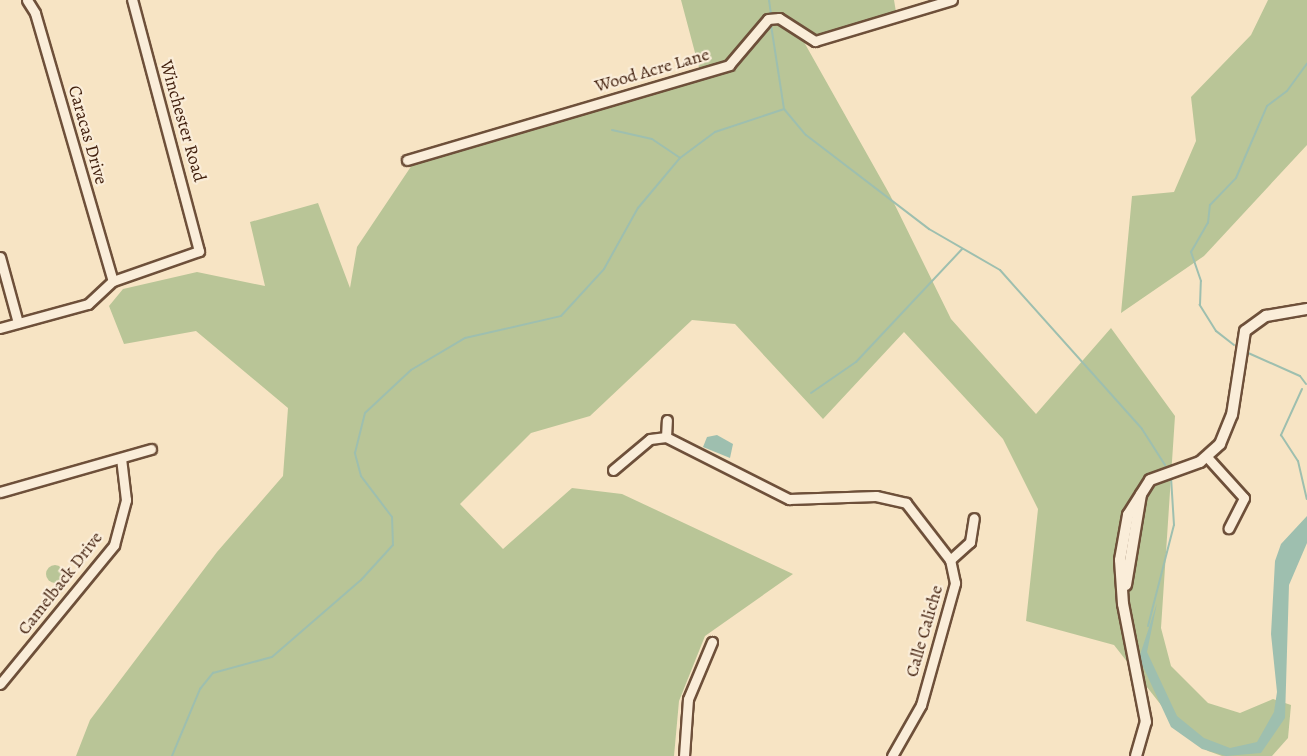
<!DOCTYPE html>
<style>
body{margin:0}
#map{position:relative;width:1307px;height:756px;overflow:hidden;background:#f7e4c4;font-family:Alegreya,serif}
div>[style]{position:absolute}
.green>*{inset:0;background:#b9c597}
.round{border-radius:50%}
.water>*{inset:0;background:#9ebfaf}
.stream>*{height:2px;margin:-1px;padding:0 1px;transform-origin:1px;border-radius:1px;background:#9ebfaf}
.roads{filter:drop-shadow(2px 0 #6e503a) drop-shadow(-2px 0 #6e503a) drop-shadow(0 2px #6e503a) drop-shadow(0 -2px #6e503a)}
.minor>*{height:9px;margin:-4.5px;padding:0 4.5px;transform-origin:4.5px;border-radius:4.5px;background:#faedd9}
.tertiary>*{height:10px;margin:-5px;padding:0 5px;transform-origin:5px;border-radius:5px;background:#faedd9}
span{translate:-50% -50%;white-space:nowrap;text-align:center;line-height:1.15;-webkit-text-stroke:4.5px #faedd9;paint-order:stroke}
.street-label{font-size:18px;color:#401e0c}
</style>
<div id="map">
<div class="green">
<i style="clip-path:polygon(681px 0,894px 0,896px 12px,822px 35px,810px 34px,804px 42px,890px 195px,951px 319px,1036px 414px,1111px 328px,1175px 416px,1161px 628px,1171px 666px,1208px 703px,1240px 713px,1273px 699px,1291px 705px,1288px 738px,1272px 756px,1222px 756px,1208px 751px,1172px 719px,1114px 645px,1026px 621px,1038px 509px,1003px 439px,904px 332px,823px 419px,735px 324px,692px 320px,590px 416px,531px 433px,460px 504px,503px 549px,572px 488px,622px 494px,793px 574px,705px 636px,679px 701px,674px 756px,76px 756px,90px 720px,217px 552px,283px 476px,288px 408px,196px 331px,124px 344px,109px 306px,123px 289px,197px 272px,265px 286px,250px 222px,318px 203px,350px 288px,357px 247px,412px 165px,702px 79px)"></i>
<i style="clip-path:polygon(1268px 0,1307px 0,1307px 145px,1204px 256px,1121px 313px,1132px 196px,1174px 192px,1196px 141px,1191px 97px,1251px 35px)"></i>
<i class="round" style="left:46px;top:565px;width:18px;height:18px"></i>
</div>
<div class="water">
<i style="clip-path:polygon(717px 435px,733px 444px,730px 458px,703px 447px,707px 437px)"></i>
<i style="clip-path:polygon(1307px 516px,1307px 543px,1289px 585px,1285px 718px,1261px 753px,1226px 756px,1202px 749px,1171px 727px,1139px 658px,1157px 603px,1147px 652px,1177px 716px,1204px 738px,1230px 748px,1257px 742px,1274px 712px,1277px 692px,1271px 634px,1275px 561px,1281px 544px)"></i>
</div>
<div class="stream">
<i style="left:769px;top:0;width:14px;rotate:82deg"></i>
<i style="left:771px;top:25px;width:85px;rotate:81.2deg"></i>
<i style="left:784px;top:109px;width:34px;rotate:50deg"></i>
<i style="left:806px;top:135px;width:155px;rotate:37.4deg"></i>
<i style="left:929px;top:229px;width:82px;rotate:30deg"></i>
<i style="left:1000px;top:270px;width:213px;rotate:48.2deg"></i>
<i style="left:1142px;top:429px;width:43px;rotate:57.4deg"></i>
<i style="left:612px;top:130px;width:41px;rotate:12.7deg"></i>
<i style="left:652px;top:139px;width:34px;rotate:34deg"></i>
<i style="left:1234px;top:345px;width:23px;rotate:-142deg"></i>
<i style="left:1216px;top:331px;width:31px;rotate:-122deg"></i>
<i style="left:1200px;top:305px;width:24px;rotate:-88deg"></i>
<i style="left:1201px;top:281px;width:31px;rotate:-109deg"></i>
<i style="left:1191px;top:252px;width:34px;rotate:-60deg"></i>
<i style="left:1208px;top:223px;width:18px;rotate:-84deg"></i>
<i style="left:1210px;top:205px;width:37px;rotate:-46deg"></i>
<i style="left:1236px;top:178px;width:78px;rotate:-66.7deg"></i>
<i style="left:1267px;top:106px;width:25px;rotate:-37deg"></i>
<i style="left:1287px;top:91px;width:34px;rotate:-54deg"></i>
<i style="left:1246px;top:352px;width:59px;rotate:24deg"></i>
<i style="left:1300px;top:376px;width:10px;rotate:53deg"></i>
<i style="left:1302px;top:389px;width:51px;rotate:114.5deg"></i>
<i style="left:1281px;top:435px;width:31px;rotate:57deg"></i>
<i style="left:1298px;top:461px;width:39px;rotate:77deg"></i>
<i style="left:811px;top:393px;width:55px;rotate:-34.6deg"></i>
<i style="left:856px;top:362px;width:155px;rotate:-46.8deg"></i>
<i style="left:1148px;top:626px;width:104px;rotate:-75.6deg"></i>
<i style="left:1174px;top:525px;width:48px;rotate:-93.6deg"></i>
<i style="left:172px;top:756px;width:73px;rotate:-67.3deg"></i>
<i style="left:200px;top:689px;width:21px;rotate:-51deg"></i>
<i style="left:213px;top:673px;width:61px;rotate:-15.2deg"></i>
<i style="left:272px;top:657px;width:118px;rotate:-40.9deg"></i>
<i style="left:361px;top:580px;width:47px;rotate:-47.6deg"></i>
<i style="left:393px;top:545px;width:28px;rotate:-92deg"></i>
<i style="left:392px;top:517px;width:51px;rotate:-127.1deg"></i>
<i style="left:361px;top:476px;width:24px;rotate:-105deg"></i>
<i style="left:355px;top:453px;width:41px;rotate:-76deg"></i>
<i style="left:365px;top:413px;width:63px;rotate:-43.1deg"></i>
<i style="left:411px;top:370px;width:63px;rotate:-30.7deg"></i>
<i style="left:465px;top:338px;width:98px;rotate:-12.9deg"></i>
<i style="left:561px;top:316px;width:64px;rotate:-47.5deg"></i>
<i style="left:604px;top:269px;width:70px;rotate:-60.9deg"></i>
<i style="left:638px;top:208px;width:65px;rotate:-50deg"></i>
<i style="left:680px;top:158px;width:44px;rotate:-36.6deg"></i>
<i style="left:715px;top:132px;width:73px;rotate:-18.4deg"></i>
</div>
<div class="roads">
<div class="minor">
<i style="left:27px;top:0;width:15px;rotate:58deg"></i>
<i style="left:35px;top:13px;width:279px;rotate:73.8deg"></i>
<i style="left:407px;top:160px;width:336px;rotate:-16.4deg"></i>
<i style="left:729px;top:65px;width:60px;rotate:-49.7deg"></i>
<i style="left:768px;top:19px;width:11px;rotate:-5deg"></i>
<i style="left:779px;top:18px;width:43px;rotate:32.6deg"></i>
<i style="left:815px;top:41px;width:143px;rotate:-16.7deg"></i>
<i style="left:0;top:257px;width:68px;rotate:74.7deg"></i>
<i style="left:0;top:328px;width:91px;rotate:-15.3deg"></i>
<i style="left:88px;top:304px;width:34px;rotate:-43deg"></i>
<i style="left:113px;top:281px;width:91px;rotate:-19.2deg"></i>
<i style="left:199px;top:251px;width:260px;rotate:-104.9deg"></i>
<i style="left:666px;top:437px;width:17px;rotate:-87deg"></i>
<i style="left:1207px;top:457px;width:55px;rotate:47.9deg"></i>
<i style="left:1244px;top:498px;width:34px;rotate:117deg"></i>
<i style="left:613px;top:470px;width:48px;rotate:-40deg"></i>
<i style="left:650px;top:439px;width:16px;rotate:-7deg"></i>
<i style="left:666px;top:437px;width:138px;rotate:26.8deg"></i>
<i style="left:789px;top:499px;width:87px;rotate:-2deg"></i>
<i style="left:876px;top:496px;width:31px;rotate:13deg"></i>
<i style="left:906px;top:503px;width:72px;rotate:52.3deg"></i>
<i style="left:0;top:492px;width:157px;rotate:-15.9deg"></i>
<i style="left:0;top:684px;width:180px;rotate:-50.6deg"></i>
<i style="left:114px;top:545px;width:47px;rotate:-75.1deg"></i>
<i style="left:126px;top:500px;width:42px;rotate:-96.8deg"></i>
<i style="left:684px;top:756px;width:57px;rotate:-86deg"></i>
<i style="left:688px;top:699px;width:62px;rotate:-67.2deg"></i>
<i style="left:892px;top:756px;width:59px;rotate:-60.4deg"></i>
<i style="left:921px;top:705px;width:127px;rotate:-74.4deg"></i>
<i style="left:955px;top:583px;width:24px;rotate:-102deg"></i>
<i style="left:950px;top:560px;width:27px;rotate:-42deg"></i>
<i style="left:970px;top:542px;width:24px;rotate:-81deg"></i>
</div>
<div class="tertiary">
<i style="left:1126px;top:585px;width:92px;rotate:-80.6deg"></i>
<i style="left:1136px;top:756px;width:35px;rotate:-74deg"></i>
<i style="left:1146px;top:722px;width:120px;rotate:-101deg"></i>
<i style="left:1123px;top:604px;width:44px;rotate:-93.9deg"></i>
<i style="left:1120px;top:560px;width:46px;rotate:-79.9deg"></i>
<i style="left:1128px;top:515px;width:41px;rotate:-57.8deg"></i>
<i style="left:1150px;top:480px;width:53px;rotate:-19.8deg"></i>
<i style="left:1200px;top:462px;width:27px;rotate:-42deg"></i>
<i style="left:1220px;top:444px;width:31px;rotate:-68deg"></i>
<i style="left:1232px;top:415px;width:85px;rotate:-81.2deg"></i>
<i style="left:1245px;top:331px;width:26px;rotate:-36deg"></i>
<i style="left:1266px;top:316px;width:42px;rotate:-9.7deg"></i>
</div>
</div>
<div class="street-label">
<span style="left:652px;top:70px;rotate:-16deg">Wood Acre Lane</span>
<span style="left:183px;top:121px;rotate:74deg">Winchester Road</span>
<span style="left:88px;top:135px;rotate:74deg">Caracas Drive</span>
<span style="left:60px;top:583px;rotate:-52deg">Camelback Drive</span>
<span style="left:924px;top:631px;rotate:-74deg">Calle Caliche</span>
</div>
</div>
